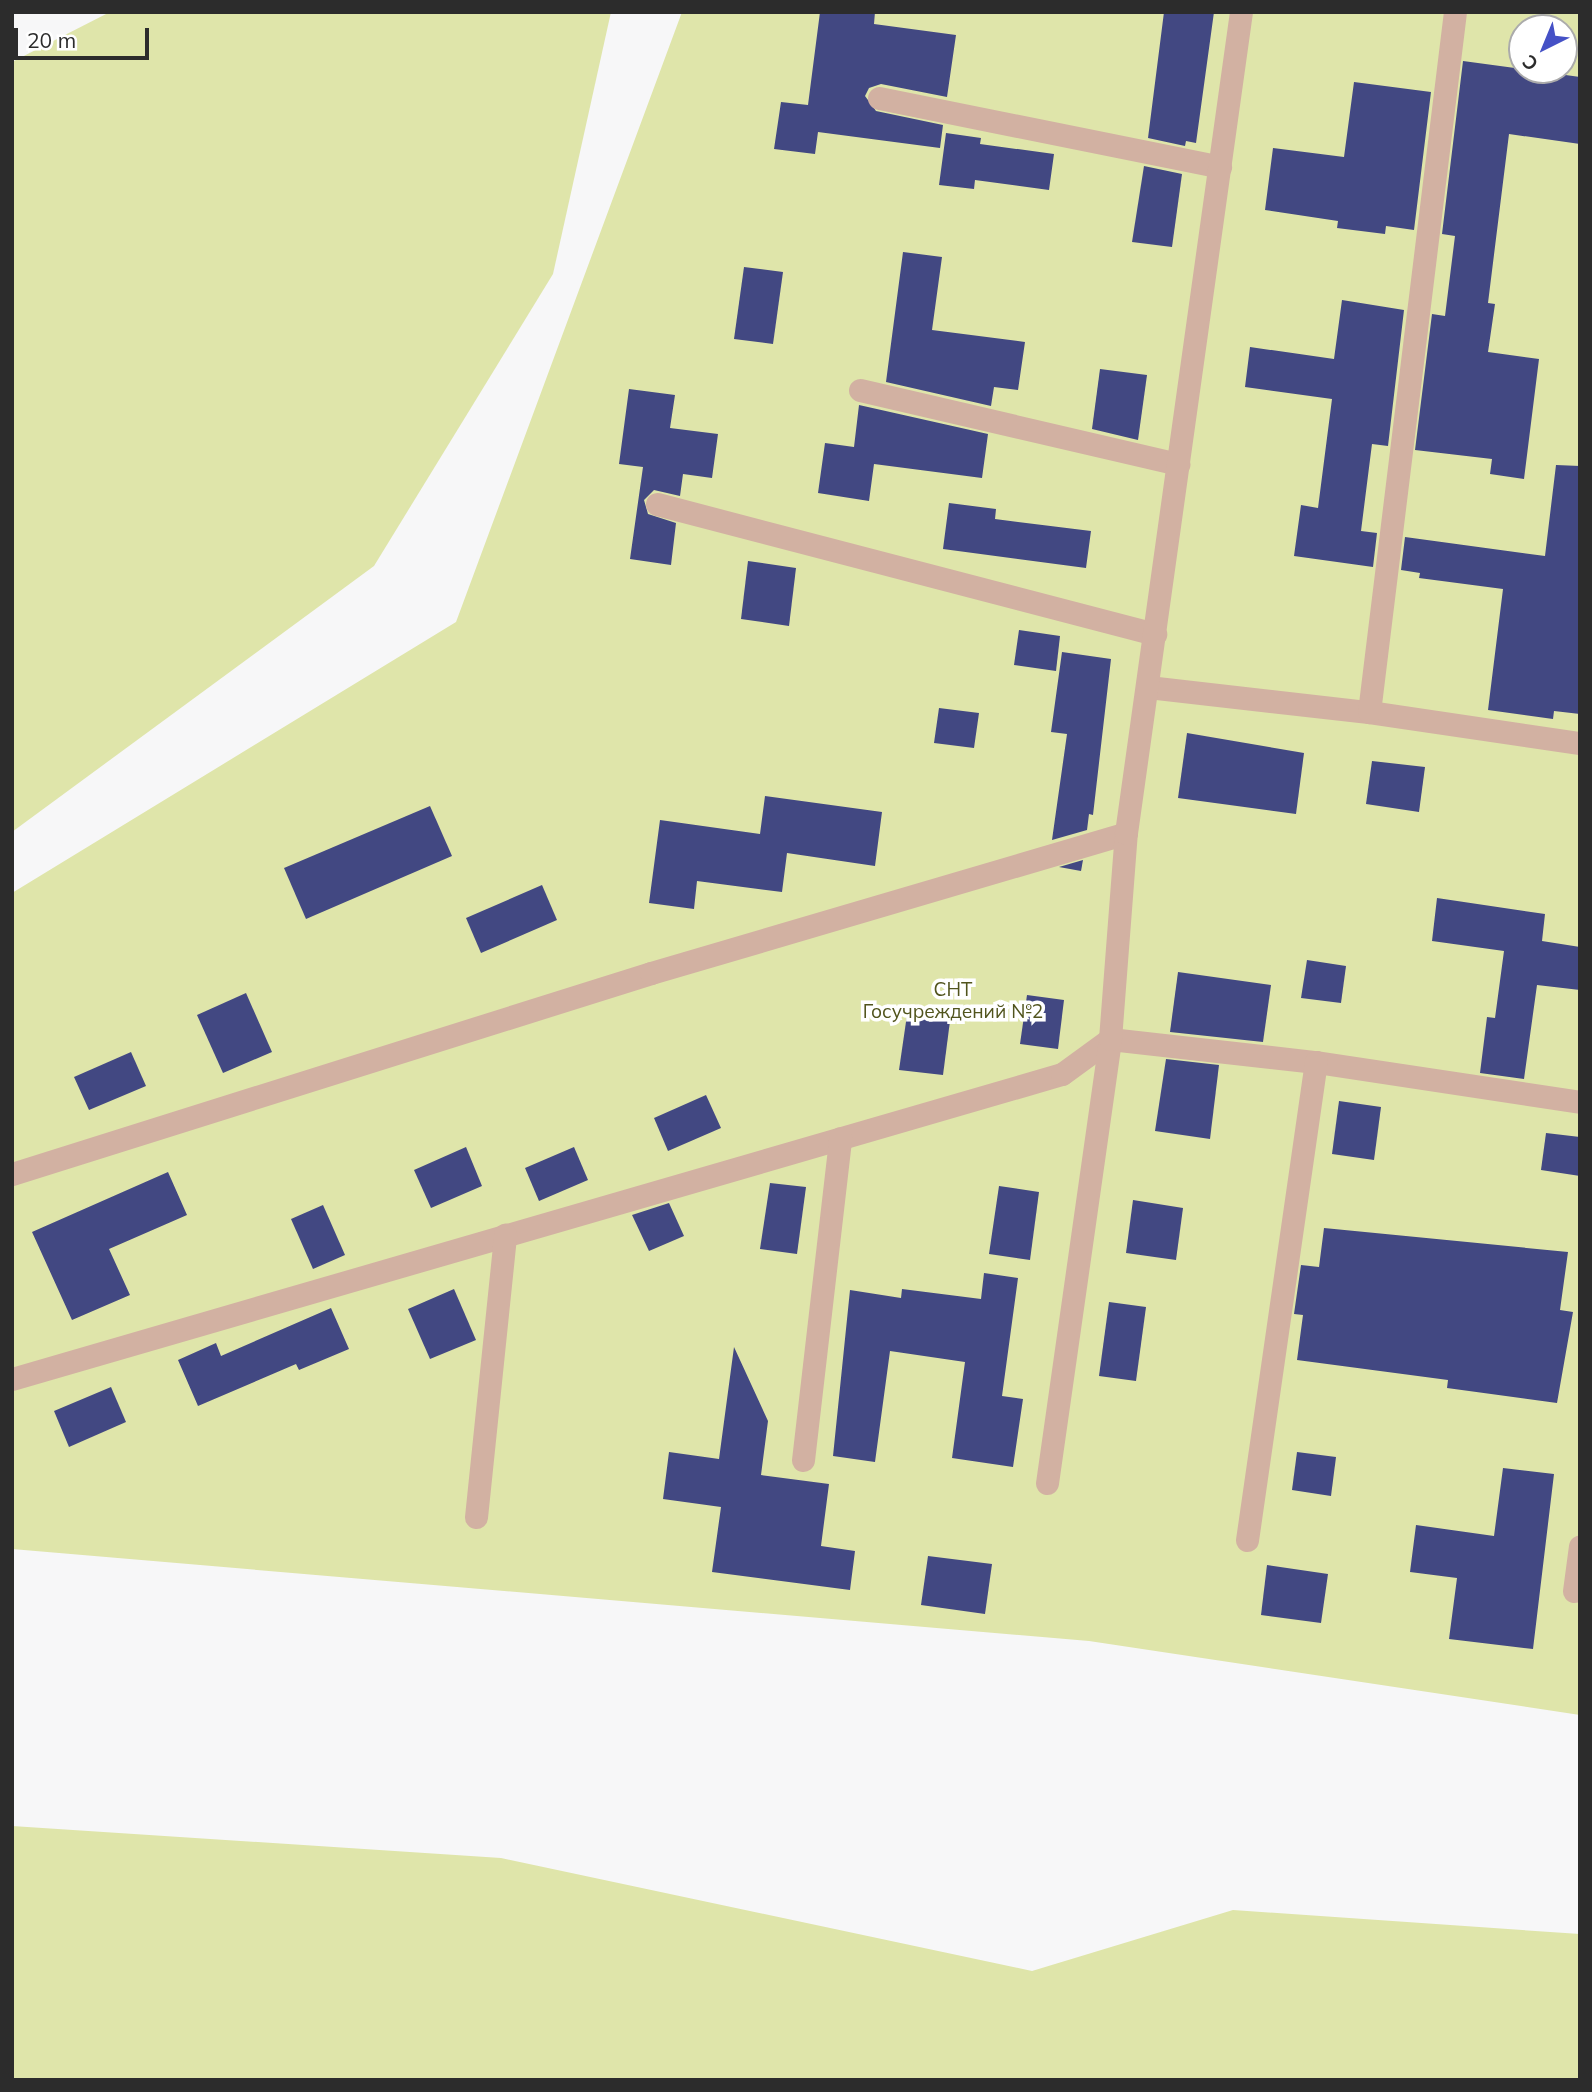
<!DOCTYPE html>
<meta charset="utf-8">
<style>
body{margin:0}
#map{position:relative;width:1592px;height:2092px;overflow:hidden;background:#f7f7f8;font-family:Mulish,sans-serif}
div>[style]{position:absolute}
.green>*{inset:0;background:#dfe5aa}
.building>*{inset:0;background:#424882}
.service>*{height:23px;margin:-11.5px;padding:0 11.5px;transform-origin:11.5px;border-radius:11.5px;background:#d2b1a2}
span{translate:-50% -50%;white-space:nowrap;text-align:center;line-height:1.15;-webkit-text-stroke:7px #fff;paint-order:stroke}
.park-label{font-size:19px;color:#51541d}
.frame{position:absolute;inset:0;border:14px solid #2c2c2c;pointer-events:none}
.north{position:absolute;left:1508px;top:14px;width:70px;height:70px;box-sizing:border-box;background:#fff;border:2px solid #ababab;border-radius:50%;rotate:223deg;font-size:19px;font-weight:700;line-height:28px;text-align:center;color:#2c2c2c}
.north::after{content:'';display:block;margin:auto;width:24px;height:32px;background:#4551c6;clip-path:polygon(50% 0,100% 100%,50% 72%,0 100%)}
.scale{position:absolute;left:14px;top:28px;width:135px;height:32px;box-sizing:border-box;border:4px solid #2c2c2c;border-top:0;padding-left:9px;font-size:21px;line-height:24px;white-space:nowrap;color:#2c2c2c;-webkit-text-stroke:5px #fff;paint-order:stroke}
</style>
<div id="map">
<div class="green">
<i style="clip-path:polygon(110px 12px,611px 12px,553px 274px,374px 566px,12px 832px,12px 62px)"></i>
<i style="clip-path:polygon(evenodd,682px 12px,1580px 12px,1580px 1715px,1089px 1641px,12px 1549px,12px 893px,456px 622px,682px 12px,1522px 28px,1564px 28px,1564px 70px,1522px 70px,1522px 28px)"></i>
<i style="clip-path:polygon(12px 1826px,501px 1858px,1032px 1971px,1233px 1910px,1580px 1934px,1580px 2080px,12px 2080px)"></i>
</div>
<div class="building">
<i style="clip-path:polygon(820px 12px,875px 12px,874px 24px,956px 35px,947px 97px,881px 84px,869px 88px,865px 96px,876px 111px,943px 125px,940px 148px,818px 132px,815px 154px,774px 149px,781px 102px,808px 105px)"></i>
<i style="clip-path:polygon(1164px 12px,1214px 12px,1196px 143px,1186px 141px,1185px 146px,1148px 138px)"></i>
<i style="clip-path:polygon(1463px 61px,1580px 77px,1580px 144px,1509px 134px,1488px 303px,1495px 304px,1488px 352px,1539px 359px,1524px 479px,1490px 474px,1492px 459px,1415px 450px,1432px 314px,1445px 316px,1455px 236px,1442px 234px)"></i>
<i style="clip-path:polygon(1354px 82px,1431px 92px,1414px 230px,1386px 226px,1385px 234px,1337px 228px,1338px 221px,1265px 210px,1273px 148px,1344px 157px)"></i>
<i style="clip-path:polygon(946px 133px,981px 138px,980px 144px,1054px 154px,1049px 190px,975px 180px,974px 189px,939px 185px)"></i>
<i style="clip-path:polygon(1144px 166px,1182px 174px,1172px 247px,1132px 242px)"></i>
<i style="clip-path:polygon(903px 252px,942px 257px,932px 330px,1025px 342px,1018px 390px,994px 387px,991px 406px,886px 382px)"></i>
<i style="clip-path:polygon(744px 267px,783px 272px,773px 344px,734px 339px)"></i>
<i style="clip-path:polygon(1342px 300px,1404px 310px,1388px 446px,1372px 444px,1361px 531px,1377px 533px,1373px 567px,1294px 556px,1301px 505px,1318px 508px,1332px 399px,1245px 387px,1250px 347px,1334px 359px)"></i>
<i style="clip-path:polygon(1100px 369px,1147px 375px,1138px 440px,1092px 429px)"></i>
<i style="clip-path:polygon(629px 389px,675px 395px,670px 428px,718px 434px,712px 478px,683px 474px,680px 496px,654px 490px,644px 500px,648px 514px,676px 523px,671px 565px,630px 559px,643px 467px,619px 464px)"></i>
<i style="clip-path:polygon(859px 405px,988px 434px,982px 478px,874px 464px,869px 501px,818px 493px,825px 443px,854px 447px)"></i>
<i style="clip-path:polygon(1556px 465px,1580px 466px,1580px 714px,1554px 711px,1553px 719px,1488px 710px,1503px 589px,1419px 578px,1420px 573px,1401px 570px,1405px 537px,1545px 556px)"></i>
<i style="clip-path:polygon(949px 503px,996px 509px,995px 519px,1091px 531px,1086px 568px,943px 549px)"></i>
<i style="clip-path:polygon(748px 561px,796px 568px,789px 626px,741px 619px)"></i>
<i style="clip-path:polygon(1019px 630px,1060px 636px,1056px 671px,1014px 665px)"></i>
<i style="clip-path:polygon(1062px 652px,1111px 659px,1093px 815px,1089px 814px,1087px 830px,1052px 840px,1067px 734px,1051px 732px)"></i>
<i style="clip-path:polygon(939px 708px,979px 713px,974px 748px,934px 743px)"></i>
<i style="clip-path:polygon(1187px 733px,1304px 753px,1296px 814px,1178px 798px)"></i>
<i style="clip-path:polygon(1372px 761px,1425px 767px,1419px 812px,1366px 804px)"></i>
<i style="clip-path:polygon(765px 796px,882px 812px,875px 866px,787px 853px,782px 892px,697px 881px,694px 909px,649px 903px,660px 820px,760px 834px)"></i>
<i style="clip-path:polygon(430px 806px,452px 856px,306px 919px,284px 868px)"></i>
<i style="clip-path:polygon(1083px 860px,1081px 871px,1059px 867px)"></i>
<i style="clip-path:polygon(542px 885px,557px 920px,481px 953px,466px 918px)"></i>
<i style="clip-path:polygon(1437px 898px,1545px 914px,1542px 941px,1580px 947px,1580px 990px,1537px 985px,1524px 1079px,1480px 1073px,1487px 1017px,1495px 1018px,1504px 951px,1432px 941px)"></i>
<i style="clip-path:polygon(1307px 960px,1346px 966px,1341px 1003px,1301px 998px)"></i>
<i style="clip-path:polygon(1178px 972px,1271px 985px,1263px 1042px,1170px 1032px)"></i>
<i style="clip-path:polygon(246px 993px,272px 1052px,223px 1073px,197px 1015px)"></i>
<i style="clip-path:polygon(1027px 995px,1064px 1000px,1058px 1049px,1020px 1044px)"></i>
<i style="clip-path:polygon(907px 1015px,950px 1021px,943px 1075px,899px 1070px)"></i>
<i style="clip-path:polygon(131px 1052px,146px 1086px,89px 1110px,74px 1077px)"></i>
<i style="clip-path:polygon(1166px 1059px,1219px 1065px,1210px 1139px,1155px 1131px)"></i>
<i style="clip-path:polygon(706px 1095px,721px 1128px,668px 1151px,654px 1118px)"></i>
<i style="clip-path:polygon(1339px 1101px,1381px 1107px,1374px 1160px,1332px 1154px)"></i>
<i style="clip-path:polygon(1546px 1133px,1580px 1137px,1580px 1176px,1541px 1170px)"></i>
<i style="clip-path:polygon(466px 1147px,482px 1186px,431px 1208px,414px 1170px)"></i>
<i style="clip-path:polygon(574px 1147px,588px 1180px,539px 1201px,525px 1168px)"></i>
<i style="clip-path:polygon(168px 1172px,187px 1215px,109px 1249px,130px 1295px,72px 1320px,32px 1232px)"></i>
<i style="clip-path:polygon(770px 1183px,806px 1187px,797px 1254px,760px 1249px)"></i>
<i style="clip-path:polygon(999px 1186px,1039px 1192px,1030px 1260px,989px 1254px)"></i>
<i style="clip-path:polygon(1133px 1200px,1183px 1208px,1176px 1260px,1126px 1253px)"></i>
<i style="clip-path:polygon(669px 1203px,684px 1236px,649px 1251px,632px 1215px)"></i>
<i style="clip-path:polygon(323px 1205px,345px 1255px,313px 1269px,291px 1219px)"></i>
<i style="clip-path:polygon(1324px 1228px,1568px 1252px,1560px 1310px,1573px 1312px,1557px 1403px,1447px 1388px,1448px 1380px,1297px 1360px,1303px 1315px,1294px 1314px,1301px 1265px,1319px 1267px)"></i>
<i style="clip-path:polygon(984px 1273px,1018px 1278px,1002px 1396px,1023px 1399px,1013px 1467px,952px 1458px,965px 1362px,890px 1351px,875px 1462px,833px 1456px,850px 1290px,901px 1298px,902px 1289px,981px 1299px)"></i>
<i style="clip-path:polygon(454px 1289px,476px 1340px,430px 1359px,408px 1309px)"></i>
<i style="clip-path:polygon(1109px 1302px,1146px 1307px,1136px 1381px,1099px 1376px)"></i>
<i style="clip-path:polygon(331px 1308px,349px 1349px,299px 1370px,296px 1364px,198px 1406px,178px 1360px,216px 1343px,221px 1356px)"></i>
<i style="clip-path:polygon(734px 1347px,768px 1421px,761px 1475px,829px 1484px,821px 1546px,855px 1551px,850px 1590px,712px 1572px,721px 1507px,663px 1499px,669px 1452px,719px 1459px)"></i>
<i style="clip-path:polygon(111px 1387px,126px 1422px,69px 1447px,54px 1411px)"></i>
<i style="clip-path:polygon(1297px 1452px,1336px 1457px,1331px 1496px,1292px 1490px)"></i>
<i style="clip-path:polygon(1503px 1468px,1554px 1474px,1533px 1649px,1449px 1639px,1457px 1578px,1410px 1572px,1416px 1525px,1494px 1536px)"></i>
<i style="clip-path:polygon(928px 1556px,992px 1564px,985px 1614px,921px 1605px)"></i>
<i style="clip-path:polygon(1267px 1565px,1328px 1574px,1321px 1623px,1261px 1615px)"></i>
</div>
<div class="service">
<i style="left:879px;top:98px;width:348px;rotate:11.4deg"></i>
<i style="left:860px;top:390px;width:327px;rotate:13.1deg"></i>
<i style="left:657px;top:504px;width:515px;rotate:14.63deg"></i>
<i style="left:1148px;top:687px;width:222px;rotate:6.5deg"></i>
<i style="left:1369px;top:712px;width:213px;rotate:8.4deg"></i>
<i style="left:1369px;top:712px;width:705px;rotate:-83deg"></i>
<i style="left:12px;top:1174px;width:670px;rotate:-17.46deg"></i>
<i style="left:651px;top:973px;width:495px;rotate:-16.4deg"></i>
<i style="left:12px;top:1379px;width:1093px;rotate:-16.2deg"></i>
<i style="left:1062px;top:1074px;width:59px;rotate:-36.1deg"></i>
<i style="left:1110px;top:1039px;width:207px;rotate:6.4deg"></i>
<i style="left:1316px;top:1062px;width:267px;rotate:8.6deg"></i>
<i style="left:803px;top:1460px;width:324px;rotate:-83.4deg"></i>
<i style="left:1047px;top:1483px;width:448px;rotate:-81.9deg"></i>
<i style="left:1110px;top:1039px;width:207px;rotate:-85.6deg"></i>
<i style="left:1126px;top:833px;width:829px;rotate:-82.03deg"></i>
<i style="left:476px;top:1517px;width:284px;rotate:-84.1deg"></i>
<i style="left:1247px;top:1540px;width:483px;rotate:-81.8deg"></i>
<i style="left:1574px;top:1591px;width:45px;rotate:-82.4deg"></i>
</div>
<div class="park-label">
<span style="left:953px;top:1001px">СНТ<br>Госучреждений №2</span>
</div>
<div class="frame"></div>
<div class="north">С</div>
<div class="scale">20 m</div>
</div>
